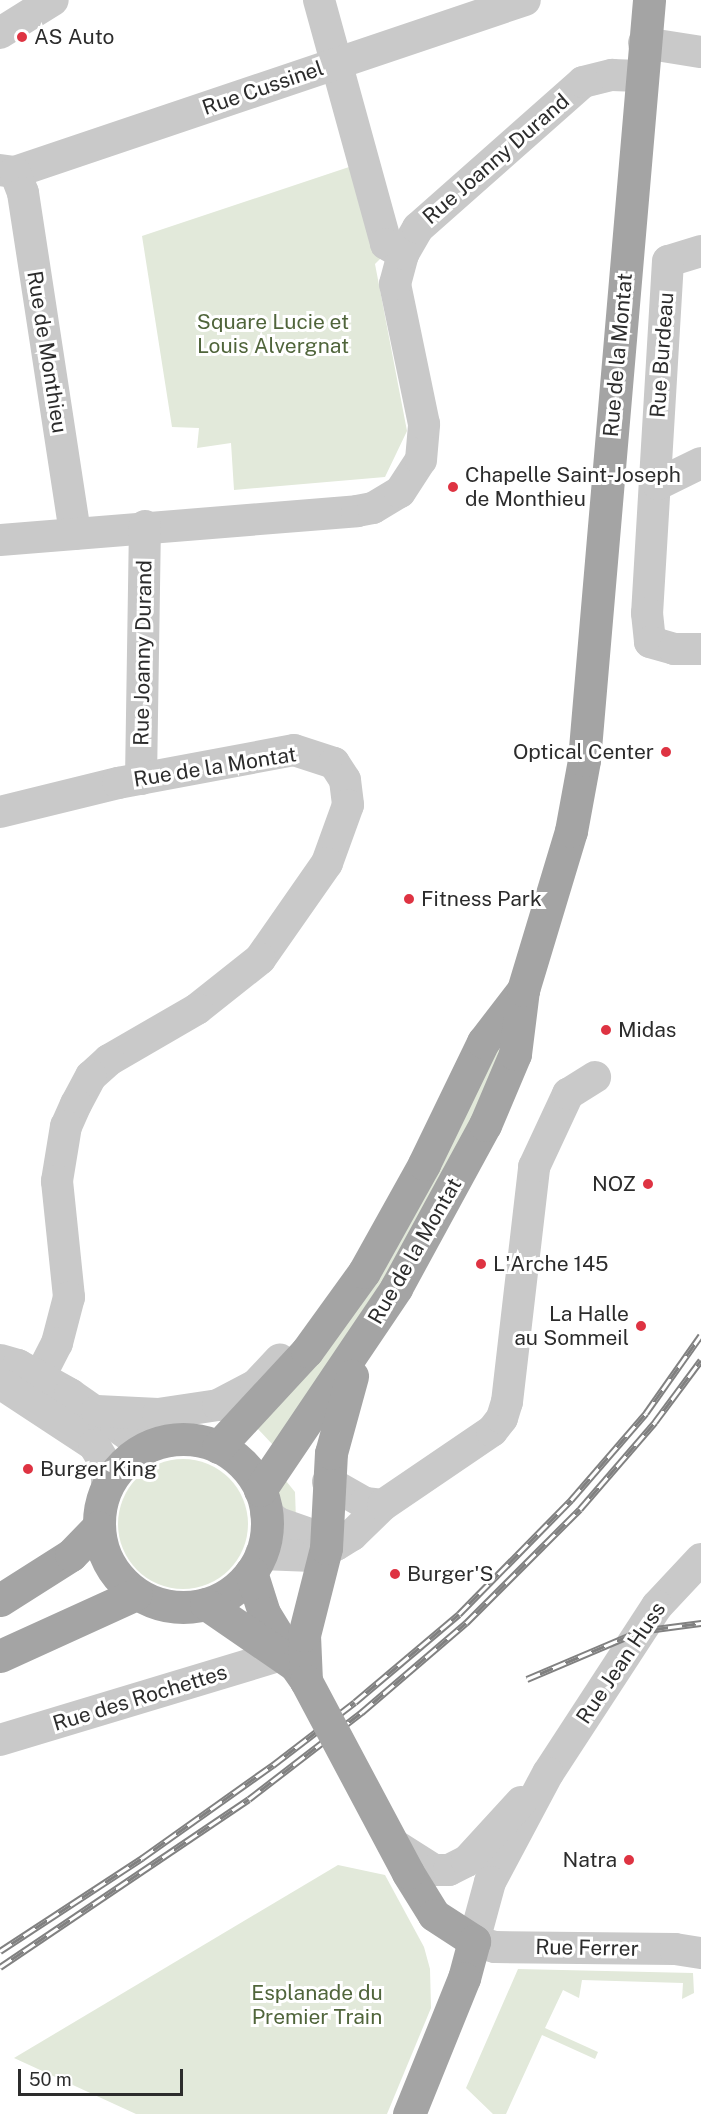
<!DOCTYPE html>
<style>
body{margin:0}
#map{position:relative;width:701px;height:2114px;overflow:hidden;background:#fff;font-family:"Public Sans",sans-serif}
div>[style]{position:absolute}
.green>*{inset:0;background:#e2e9da}
.round{border-radius:50%}
.minor>*{height:32px;margin:-16px;padding:0 16px;transform-origin:16px;border-radius:16px;background:#c9c9c9}
.major>*{height:33px;margin:-16.5px;padding:0 16.5px;transform-origin:16.5px;border-radius:16.5px;background:#a4a4a4}
.major>.ring{margin:-16.5px;padding:0;box-sizing:content-box;background:none;border:33px solid #a4a4a4;border-radius:50%}
.rail>*{height:7px;margin-top:-3.5px;transform-origin:0;background:repeating-linear-gradient(90deg,#fff 0 14px,#818181 0 28px);box-sizing:border-box;border-block:2px solid #818181}
.major-bridge>*{height:33px;margin:-16.5px;padding:0 16.5px;transform-origin:16.5px;border-radius:16.5px;background:#a4a4a4}
.dots>*{width:16px;height:16px;translate:-50% -50%;box-sizing:border-box;border:3px solid #fff;border-radius:50%}
span{translate:-50% -50%;white-space:nowrap;text-align:center;line-height:1.15;-webkit-text-stroke:6px #fff;paint-order:stroke}
.poi-label{font-size:21px;color:#2c2c2c}
.left{translate:0 -50%;text-align:left}
.right{translate:-100% -50%;text-align:right}
.street-label{font-size:21px;color:#2c2c2c}
.park-label{font-size:21px;color:#50653b}
.scale{position:absolute;left:18px;top:2069px;width:165px;height:27px;box-sizing:border-box;border:3px solid #2c2c2c;border-top:0;padding-left:8px;font-size:18px;line-height:21px;white-space:nowrap;color:#2c2c2c;-webkit-text-stroke:4px #fff;paint-order:stroke}
</style>
<div id="map">
<div class="green">
<i style="clip-path:polygon(358px 164px,383px 256px,375px 264px,407px 431px,385px 477px,234px 490px,231px 443px,197px 448px,199px 428px,172px 427px,142px 236px)"></i>
<i style="clip-path:polygon(498px 1047px,503px 1056px,389px 1279px,274px 1446px,257px 1428px)"></i>
<i class="round" style="left:118px;top:1459px;width:130px;height:130px"></i>
<i style="clip-path:polygon(282px 1476px,295px 1492px,296px 1520px,280px 1506px,277px 1490px)"></i>
<i style="clip-path:polygon(338px 1865px,385px 1875px,424px 1947px,430px 1969px,431px 2008px,387px 2114px,136px 2114px,14px 2058px)"></i>
<i style="clip-path:polygon(518px 1969px,693px 1973px,694px 1993px,682px 1999px,683px 1983px,582px 1980px,579px 1998px,563px 1990px,545px 2028px,598px 2052px,595px 2059px,542px 2035px,506px 2114px,493px 2114px,466px 2088px)"></i>
</div>
<div class="minor">
<i style="left:319px;top:0;width:253px;rotate:74.6deg"></i>
<i style="left:386px;top:244px;width:20px;rotate:30deg"></i>
<i style="left:0;top:33px;width:62px;rotate:-31.9deg"></i>
<i style="left:644px;top:43px;width:58px;rotate:9deg"></i>
<i style="left:0;top:170px;width:15px;rotate:8deg"></i>
<i style="left:15px;top:172px;width:538px;rotate:-18.64deg"></i>
<i style="left:15px;top:172px;width:22px;rotate:69deg"></i>
<i style="left:23px;top:193px;width:345px;rotate:81.3deg"></i>
<i style="left:701px;top:251px;width:34px;rotate:163deg"></i>
<i style="left:668px;top:261px;width:353px;rotate:93.4deg"></i>
<i style="left:647px;top:613px;width:29px;rotate:84deg"></i>
<i style="left:650px;top:642px;width:25px;rotate:16deg"></i>
<i style="left:674px;top:649px;width:27px"></i>
<i style="left:658px;top:484px;width:48px;rotate:-26deg"></i>
<i style="left:0;top:540px;width:358px;rotate:-4.6deg"></i>
<i style="left:357px;top:511px;width:16px;rotate:-11deg"></i>
<i style="left:373px;top:508px;width:31px;rotate:-31deg"></i>
<i style="left:400px;top:492px;width:38px;rotate:-57deg"></i>
<i style="left:421px;top:460px;width:36px;rotate:-85deg"></i>
<i style="left:424px;top:424px;width:143px;rotate:-101.7deg"></i>
<i style="left:395px;top:284px;width:31px;rotate:-75deg"></i>
<i style="left:403px;top:254px;width:30px;rotate:-60deg"></i>
<i style="left:418px;top:228px;width:220px;rotate:-41.5deg"></i>
<i style="left:583px;top:82px;width:30px;rotate:-14deg"></i>
<i style="left:612px;top:75px;width:28px;rotate:2deg"></i>
<i style="left:141px;top:779px;width:253px;rotate:-89.1deg"></i>
<i style="left:0;top:812px;width:122px;rotate:-13.8deg"></i>
<i style="left:118px;top:783px;width:179px;rotate:-10.6deg"></i>
<i style="left:294px;top:750px;width:42px;rotate:18deg"></i>
<i style="left:334px;top:763px;width:20px;rotate:57deg"></i>
<i style="left:345px;top:780px;width:25px;rotate:83deg"></i>
<i style="left:348px;top:805px;width:62px;rotate:109.9deg"></i>
<i style="left:327px;top:863px;width:117px;rotate:124.9deg"></i>
<i style="left:260px;top:959px;width:80px;rotate:141.6deg"></i>
<i style="left:197px;top:1009px;width:102px;rotate:149.9deg"></i>
<i style="left:109px;top:1060px;width:24px;rotate:138deg"></i>
<i style="left:91px;top:1076px;width:32px;rotate:118deg"></i>
<i style="left:76px;top:1104px;width:24px;rotate:114deg"></i>
<i style="left:66px;top:1126px;width:56px;rotate:99.3deg"></i>
<i style="left:57px;top:1181px;width:117px;rotate:84.1deg"></i>
<i style="left:69px;top:1297px;width:48px;rotate:104.6deg"></i>
<i style="left:57px;top:1343px;width:38px;rotate:117deg"></i>
<i style="left:0;top:1360px;width:19px;rotate:16deg"></i>
<i style="left:18px;top:1365px;width:60px;rotate:29.1deg"></i>
<i style="left:70px;top:1394px;width:73px;rotate:35deg"></i>
<i style="left:130px;top:1436px;width:27px;rotate:15deg"></i>
<i style="left:0;top:1383px;width:113px;rotate:33.4deg"></i>
<i style="left:94px;top:1445px;width:26px;rotate:59deg"></i>
<i style="left:107px;top:1467px;width:18px;rotate:90deg"></i>
<i style="left:97px;top:1411px;width:61px;rotate:2.8deg"></i>
<i style="left:158px;top:1414px;width:61px;rotate:-8.5deg"></i>
<i style="left:218px;top:1405px;width:43px;rotate:-27.8deg"></i>
<i style="left:256px;top:1385px;width:35px;rotate:-47deg"></i>
<i style="left:328px;top:1482px;width:43px;rotate:29.6deg"></i>
<i style="left:365px;top:1503px;width:18px;rotate:6deg"></i>
<i style="left:266px;top:1513px;width:16px;rotate:40deg"></i>
<i style="left:278px;top:1523px;width:37px;rotate:19deg"></i>
<i style="left:313px;top:1535px;width:18px;rotate:45deg"></i>
<i style="left:261px;top:1554px;width:52px;rotate:2.2deg"></i>
<i style="left:313px;top:1556px;width:25px;rotate:-26deg"></i>
<i style="left:336px;top:1545px;width:19px;rotate:-32deg"></i>
<i style="left:352px;top:1535px;width:43px;rotate:-44.1deg"></i>
<i style="left:383px;top:1505px;width:132px;rotate:-34.2deg"></i>
<i style="left:492px;top:1431px;width:16px;rotate:-52deg"></i>
<i style="left:502px;top:1418px;width:17px;rotate:-73deg"></i>
<i style="left:507px;top:1402px;width:237px;rotate:-83.4deg"></i>
<i style="left:534px;top:1167px;width:81px;rotate:-65deg"></i>
<i style="left:568px;top:1094px;width:32px;rotate:-32deg"></i>
<i style="left:701px;top:1559px;width:64px;rotate:133.1deg"></i>
<i style="left:657px;top:1606px;width:199px;rotate:123.1deg"></i>
<i style="left:548px;top:1773px;width:123px;rotate:118deg"></i>
<i style="left:490px;top:1882px;width:61px;rotate:105.2deg"></i>
<i style="left:474px;top:1941px;width:22px;rotate:16deg"></i>
<i style="left:495px;top:1947px;width:180px;rotate:0.6deg"></i>
<i style="left:675px;top:1949px;width:26px;rotate:9deg"></i>
<i style="left:0;top:1740px;width:294px;rotate:-16.8deg"></i>
<i style="left:393px;top:1844px;width:49px;rotate:32.4deg"></i>
<i style="left:434px;top:1870px;width:15px"></i>
<i style="left:449px;top:1870px;width:20px;rotate:-27deg"></i>
<i style="left:467px;top:1861px;width:80px;rotate:-47.5deg"></i>
</div>
<div class="major">
<i class="ring" style="left:99px;top:1439px;width:135px;height:135px"></i>
<i style="left:218px;top:1447px;width:131px;rotate:-47.2deg"></i>
<i style="left:307px;top:1351px;width:97px;rotate:-54.2deg"></i>
<i style="left:364px;top:1272px;width:124px;rotate:-60.9deg"></i>
<i style="left:424px;top:1164px;width:136px;rotate:-64.2deg"></i>
<i style="left:483px;top:1042px;width:66px;rotate:-52.4deg"></i>
<i style="left:260px;top:1490px;width:244px;rotate:-56deg"></i>
<i style="left:396px;top:1288px;width:186px;rotate:-61.4deg"></i>
<i style="left:485px;top:1125px;width:77px;rotate:-67.1deg"></i>
<i style="left:515px;top:1054px;width:64px;rotate:-82.9deg"></i>
<i style="left:523px;top:990px;width:166px;rotate:-73.2deg"></i>
<i style="left:571px;top:831px;width:72px;rotate:-79.6deg"></i>
<i style="left:584px;top:760px;width:763px;rotate:-85.11deg"></i>
<i style="left:251px;top:1572px;width:43px;rotate:72.4deg"></i>
<i style="left:264px;top:1613px;width:48px;rotate:58.6deg"></i>
<i style="left:0;top:1600px;width:84px;rotate:-32.4deg"></i>
<i style="left:71px;top:1555px;width:39px;rotate:-46deg"></i>
<i style="left:206px;top:1604px;width:108px;rotate:34.4deg"></i>
<i style="left:295px;top:1665px;width:19px;rotate:55deg"></i>
<i style="left:0;top:1656px;width:149px;rotate:-24.5deg"></i>
<i style="left:306px;top:1681px;width:46px;rotate:-92.5deg"></i>
<i style="left:304px;top:1635px;width:90px;rotate:-75.8deg"></i>
<i style="left:326px;top:1548px;width:95px;rotate:-87deg"></i>
<i style="left:331px;top:1453px;width:80px;rotate:-74.7deg"></i>
<i style="left:408px;top:1873px;width:49px;rotate:58.2deg"></i>
<i style="left:434px;top:1915px;width:48px;rotate:33deg"></i>
<i style="left:474px;top:1941px;width:38px;rotate:105deg"></i>
<i style="left:464px;top:1978px;width:147px;rotate:112deg"></i>
</div>
<div class="rail">
<i style="left:527px;top:1679px;width:123px;rotate:-23deg"></i>
<i style="left:640px;top:1631px;width:62px;rotate:-7.5deg"></i>
<i style="left:0;top:1951px;width:170px;rotate:-33.2deg"></i>
<i style="left:142px;top:1858px;width:161px;rotate:-35.4deg"></i>
<i style="left:273px;top:1765px;width:103px;rotate:-37.5deg"></i>
<i style="left:355px;top:1702px;width:136px;rotate:-40.2deg"></i>
<i style="left:459px;top:1614px;width:160px;rotate:-45.5deg"></i>
<i style="left:571px;top:1500px;width:115px;rotate:-49.2deg"></i>
<i style="left:646px;top:1413px;width:95px;rotate:-54.8deg"></i>
<i style="left:0;top:1967px;width:300px;rotate:-34deg"></i>
<i style="left:249px;top:1799px;width:143px;rotate:-37.6deg"></i>
<i style="left:362px;top:1712px;width:137px;rotate:-40.6deg"></i>
<i style="left:466px;top:1623px;width:161px;rotate:-45deg"></i>
<i style="left:580px;top:1509px;width:115px;rotate:-49.2deg"></i>
<i style="left:655px;top:1422px;width:77px;rotate:-53.4deg"></i>
</div>
<div class="major-bridge">
<i style="left:306px;top:1681px;width:217px;rotate:62deg"></i>
</div>
<div class="dots">
<i style="left:22px;top:37px;background:#de3342"></i>
<i style="left:453px;top:487px;background:#de3342"></i>
<i style="left:666px;top:752px;background:#de3342"></i>
<i style="left:409px;top:899px;background:#de3342"></i>
<i style="left:606px;top:1030px;background:#de3342"></i>
<i style="left:648px;top:1184px;background:#de3342"></i>
<i style="left:481px;top:1264px;background:#de3342"></i>
<i style="left:641px;top:1326px;background:#de3342"></i>
<i style="left:28px;top:1469px;background:#de3342"></i>
<i style="left:395px;top:1574px;background:#de3342"></i>
<i style="left:629px;top:1860px;background:#de3342"></i>
</div>
<div class="poi-label">
<span class="left" style="left:34px;top:37px">AS Auto</span>
<span class="left" style="left:465px;top:487px">Chapelle Saint-Joseph<br>de Monthieu</span>
<span class="right" style="left:654px;top:752px">Optical Center</span>
<span class="left" style="left:421px;top:899px">Fitness Park</span>
<span class="left" style="left:618px;top:1030px">Midas</span>
<span class="right" style="left:636px;top:1184px">NOZ</span>
<span class="left" style="left:493px;top:1264px">L'Arche 145</span>
<span class="right" style="left:629px;top:1326px">La Halle<br>au Sommeil</span>
<span class="left" style="left:40px;top:1469px">Burger King</span>
<span class="left" style="left:407px;top:1574px">Burger'S</span>
<span class="right" style="left:617px;top:1860px">Natra</span>
</div>
<div class="street-label">
<span style="left:263px;top:88px;rotate:-19deg">Rue Cussinel</span>
<span style="left:496px;top:159px;rotate:-41deg">Rue Joanny Durand</span>
<span style="left:47px;top:352px;rotate:81deg">Rue de Monthieu</span>
<span style="left:618px;top:355px;rotate:-85deg">Rue de la Montat</span>
<span style="left:662px;top:355px;rotate:-86deg">Rue Burdeau</span>
<span style="left:143px;top:653px;rotate:-89deg">Rue Joanny Durand</span>
<span style="left:215px;top:767px;rotate:-9deg">Rue de la Montat</span>
<span style="left:415px;top:1251px;rotate:-60deg">Rue de la Montat</span>
<span style="left:621px;top:1663px;rotate:-56deg">Rue Jean Huss</span>
<span style="left:140px;top:1698px;rotate:-17deg">Rue des Rochettes</span>
<span style="left:587px;top:1948px;rotate:1deg">Rue Ferrer</span>
</div>
<div class="park-label">
<span style="left:273px;top:334px">Square Lucie et<br>Louis Alvergnat</span>
<span style="left:317px;top:2005px">Esplanade du<br>Premier Train</span>
</div>
<div class="scale">50 m</div>
</div>
